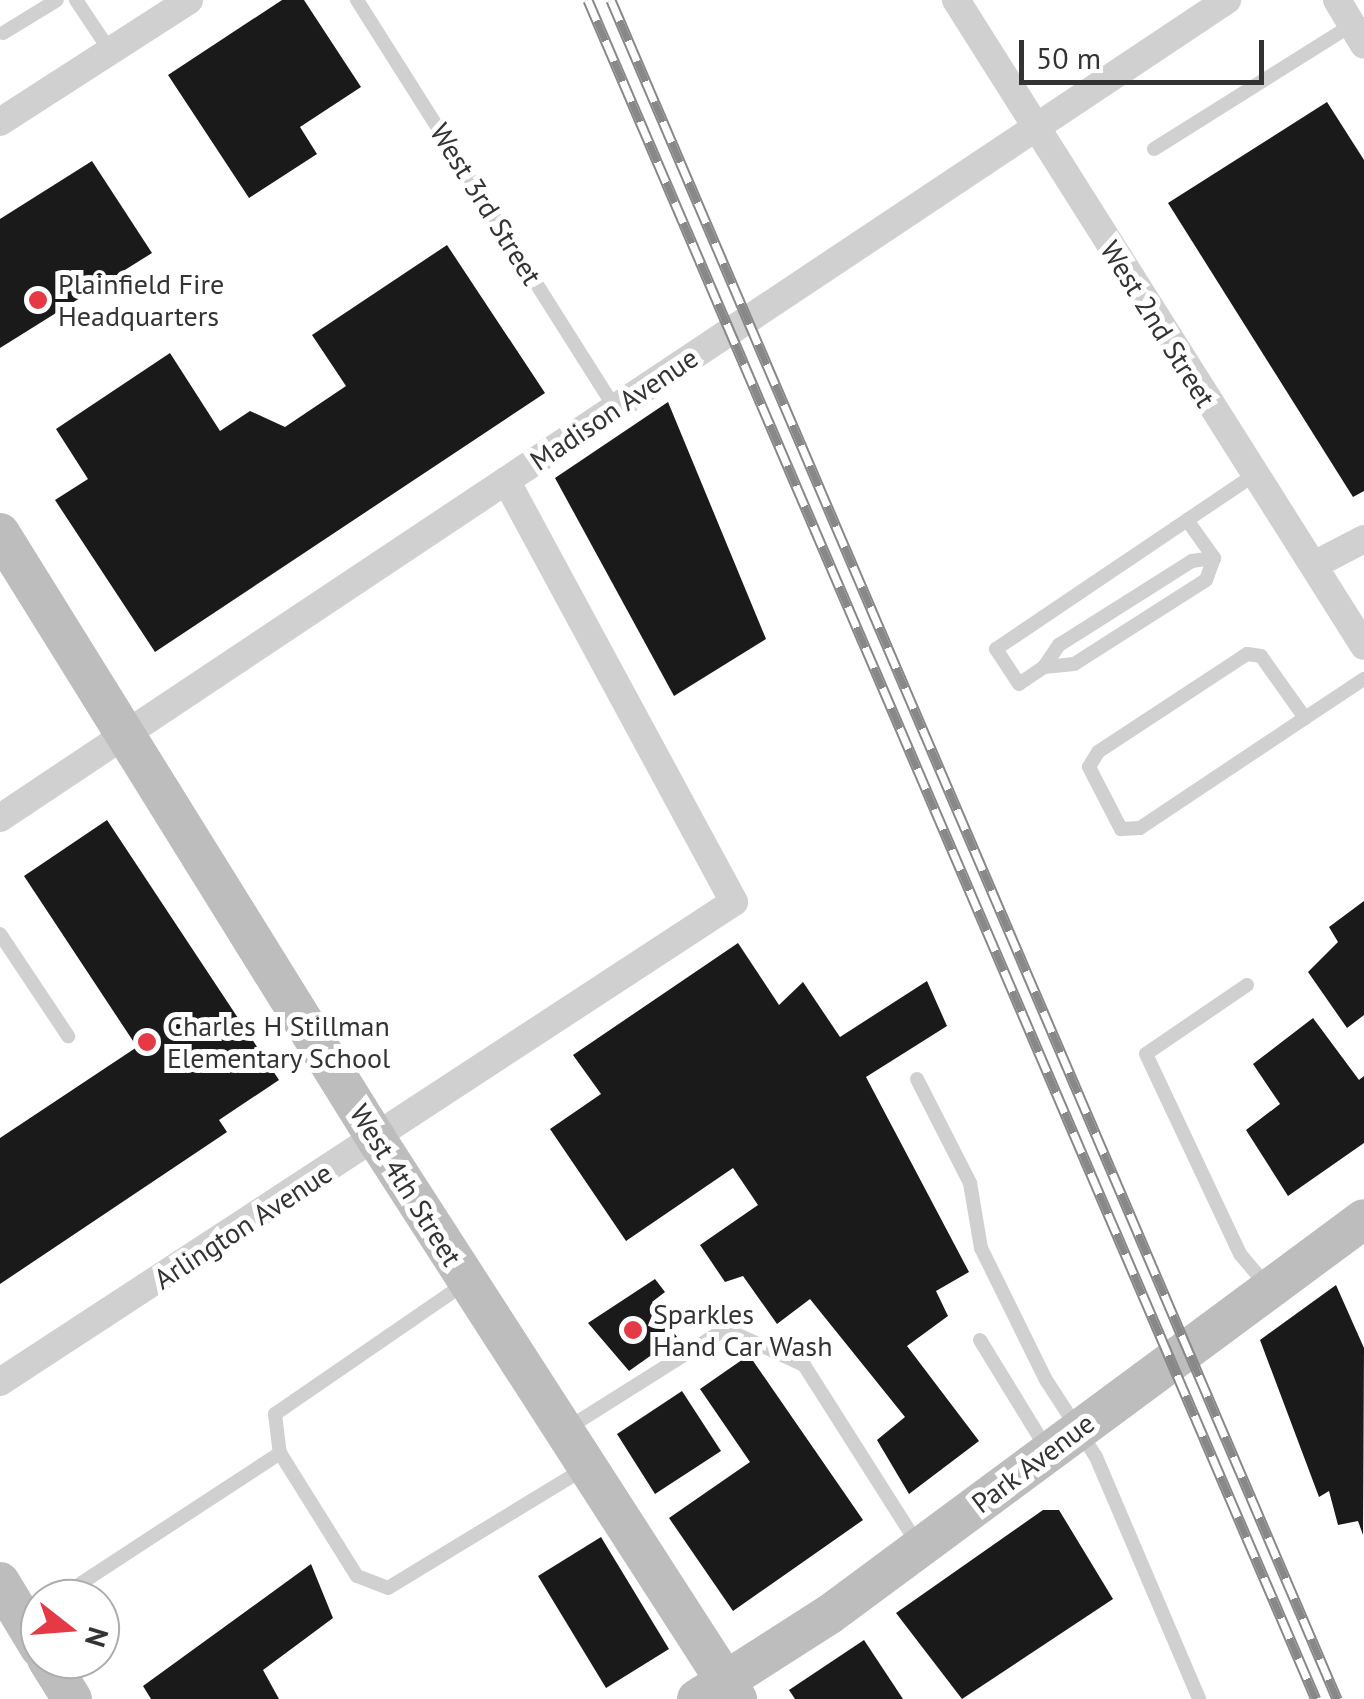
<!DOCTYPE html>
<style>
body{margin:0}
#map{position:relative;width:1364px;height:1699px;overflow:hidden;background:#fff;font-family:"PT Sans",sans-serif}
div>[style]{position:absolute}
.building>*{inset:0;background:#1a1a1a}
.lane>*{height:14px;margin:-7px;padding:0 7px;transform-origin:7px;border-radius:7px;background:#d0d0d0}
.street>*{height:28px;margin:-14px;padding:0 14px;transform-origin:14px;border-radius:14px;background:#d0d0d0}
.secondary>*{height:40px;margin:-20px;padding:0 20px;transform-origin:20px;border-radius:20px;background:#bdbdbd}
.rail>*{height:11px;margin-top:-5.5px;transform-origin:0;background:repeating-linear-gradient(90deg,#fff 0 22px,#888 0 44px);box-sizing:border-box;border-block:2px solid #888}
.dots>*{width:28px;height:28px;translate:-50% -50%;box-sizing:border-box;border:5px solid #fff;border-radius:50%}
span{translate:-50% -50%;white-space:nowrap;text-align:center;line-height:1.15;-webkit-text-stroke:10px #fff;paint-order:stroke}
.street-label{font-size:28px;color:#333}
.poi-label{font-size:28px;color:#333}
.left{translate:0 -50%;text-align:left}
.north{position:absolute;left:20px;top:1579px;width:100px;height:100px;box-sizing:border-box;background:#fff;border:2px solid #adadad;border-radius:50%;rotate:107deg;font-size:28px;font-weight:700;line-height:40px;text-align:center;color:#333}
.north::after{content:'';display:block;margin:auto;width:35px;height:45px;background:#e63946;clip-path:polygon(50% 0,100% 100%,50% 72%,0 100%)}
.scale{position:absolute;left:1019px;top:40px;width:245px;height:45px;box-sizing:border-box;border:5px solid #333;border-top:0;padding-left:12px;font-size:30px;line-height:35px;white-space:nowrap;color:#333;-webkit-text-stroke:8px #fff;paint-order:stroke}
</style>
<div id="map">
<div class="building">
<i style="clip-path:polygon(282px 0,304px 0,361px 87px,300px 127px,317px 154px,249px 198px,168px 75px)"></i>
<i style="clip-path:polygon(1327px 102px,1364px 160px,1364px 491px,1353px 497px,1168px 203px)"></i>
<i style="clip-path:polygon(92px 161px,152px 253px,0 348px,0 219px)"></i>
<i style="clip-path:polygon(447px 245px,545px 393px,155px 652px,55px 500px,88px 479px,56px 429px,170px 353px,220px 431px,250px 411px,285px 427px,346px 386px,312px 335px)"></i>
<i style="clip-path:polygon(668px 402px,766px 639px,674px 696px,555px 478px)"></i>
<i style="clip-path:polygon(107px 820px,279px 1080px,219px 1120px,227px 1132px,0 1284px,0 1138px,137px 1047px,24px 876px)"></i>
<i style="clip-path:polygon(1364px 901px,1364px 1015px,1347px 1028px,1308px 972px,1338px 942px,1329px 927px)"></i>
<i style="clip-path:polygon(738px 943px,779px 1005px,803px 982px,840px 1037px,927px 981px,947px 1026px,866px 1077px,969px 1272px,936px 1291px,948px 1316px,907px 1346px,979px 1441px,909px 1494px,877px 1440px,905px 1417px,810px 1299px,777px 1324px,743px 1276px,725px 1282px,700px 1245px,758px 1205px,733px 1168px,626px 1241px,550px 1129px,601px 1094px,573px 1055px)"></i>
<i style="clip-path:polygon(1313px 1018px,1359px 1080px,1364px 1076px,1364px 1143px,1288px 1196px,1246px 1130px,1280px 1104px,1253px 1064px)"></i>
<i style="clip-path:polygon(655px 1279px,665px 1292px,652px 1302px,677px 1337px,629px 1371px,588px 1323px)"></i>
<i style="clip-path:polygon(1336px 1285px,1364px 1348px,1363px 1535px,1358px 1521px,1338px 1525px,1329px 1491px,1319px 1497px,1260px 1340px)"></i>
<i style="clip-path:polygon(749px 1355px,863px 1520px,733px 1611px,669px 1518px,750px 1462px,700px 1389px)"></i>
<i style="clip-path:polygon(682px 1391px,721px 1451px,655px 1494px,617px 1434px)"></i>
<i style="clip-path:polygon(1043px 1510px,1059px 1510px,1113px 1599px,962px 1699px,896px 1613px)"></i>
<i style="clip-path:polygon(601px 1537px,669px 1649px,606px 1688px,538px 1576px)"></i>
<i style="clip-path:polygon(311px 1564px,333px 1618px,263px 1670px,279px 1699px,151px 1699px,143px 1686px)"></i>
<i style="clip-path:polygon(864px 1640px,903px 1699px,795px 1699px,789px 1690px)"></i>
</div>
<div class="lane">
<i style="left:76px;top:0;width:61px;rotate:56.3deg"></i>
<i style="left:357px;top:0;width:483px;rotate:57.7deg"></i>
<i style="left:3px;top:33px;width:63px;rotate:-31.4deg"></i>
<i style="left:1154px;top:149px;width:234px;rotate:-32.1deg"></i>
<i style="left:1187px;top:520px;width:47px;rotate:54.6deg"></i>
<i style="left:1214px;top:558px;width:23px;rotate:110deg"></i>
<i style="left:1206px;top:580px;width:156px;rotate:147.5deg"></i>
<i style="left:1074px;top:664px;width:30px;rotate:174deg"></i>
<i style="left:1044px;top:667px;width:30px;rotate:146deg"></i>
<i style="left:1019px;top:684px;width:42px;rotate:-123.3deg"></i>
<i style="left:996px;top:649px;width:311px;rotate:-34deg"></i>
<i style="left:1044px;top:667px;width:27px;rotate:-56deg"></i>
<i style="left:1059px;top:645px;width:157px;rotate:-32.3deg"></i>
<i style="left:1192px;top:561px;width:22px;rotate:-8deg"></i>
<i style="left:1305px;top:718px;width:76px;rotate:-125.4deg"></i>
<i style="left:1261px;top:656px;width:14px;rotate:-172deg"></i>
<i style="left:1247px;top:654px;width:178px;rotate:146.7deg"></i>
<i style="left:1098px;top:752px;width:17px;rotate:121deg"></i>
<i style="left:1089px;top:767px;width:70px;rotate:62.7deg"></i>
<i style="left:1121px;top:829px;width:19px;rotate:-3deg"></i>
<i style="left:1140px;top:828px;width:198px;rotate:-33.7deg"></i>
<i style="left:1305px;top:718px;width:71px;rotate:-33.5deg"></i>
<i style="left:0;top:934px;width:123px;rotate:56.3deg"></i>
<i style="left:1247px;top:985px;width:122px;rotate:145.7deg"></i>
<i style="left:1146px;top:1054px;width:221px;rotate:64.8deg"></i>
<i style="left:1240px;top:1254px;width:42px;rotate:49.8deg"></i>
<i style="left:917px;top:1079px;width:117px;rotate:63deg"></i>
<i style="left:970px;top:1183px;width:66px;rotate:80.4deg"></i>
<i style="left:981px;top:1248px;width:147px;rotate:63.8deg"></i>
<i style="left:1046px;top:1380px;width:92px;rotate:57deg"></i>
<i style="left:1096px;top:1457px;width:263px;rotate:66.9deg"></i>
<i style="left:467px;top:1282px;width:233px;rotate:145.5deg"></i>
<i style="left:275px;top:1414px;width:39px;rotate:83deg"></i>
<i style="left:280px;top:1453px;width:145px;rotate:58deg"></i>
<i style="left:357px;top:1576px;width:33px;rotate:21deg"></i>
<i style="left:388px;top:1588px;width:229px;rotate:-31.3deg"></i>
<i style="left:980px;top:1340px;width:130px;rotate:58.5deg"></i>
<i style="left:568px;top:1428px;width:186px;rotate:-32.2deg"></i>
<i style="left:725px;top:1329px;width:87px;rotate:24.5deg"></i>
<i style="left:804px;top:1365px;width:211px;rotate:57.6deg"></i>
<i style="left:57px;top:1599px;width:267px;rotate:-33.2deg"></i>
</div>
<div class="street">
<i style="left:956px;top:0;width:764px;rotate:57.72deg"></i>
<i style="left:1337px;top:0;width:52px;rotate:59deg"></i>
<i style="left:0;top:122px;width:225px;rotate:-32.8deg"></i>
<i style="left:1314px;top:565px;width:56px;rotate:-27.5deg"></i>
<i style="left:0;top:818px;width:1475px;rotate:-33.69deg"></i>
<i style="left:0;top:1382px;width:877px;rotate:-33.18deg"></i>
<i style="left:734px;top:902px;width:479px;rotate:-118.4deg"></i>
</div>
<div class="secondary">
<i style="left:0;top:533px;width:715px;rotate:58.16deg"></i>
<i style="left:377px;top:1140px;width:665px;rotate:57.22deg"></i>
<i style="left:0;top:1582px;width:77px;rotate:58.8deg"></i>
<i style="left:47px;top:1659px;width:47px;rotate:58deg"></i>
<i style="left:697px;top:1699px;width:158px;rotate:-32.6deg"></i>
<i style="left:830px;top:1614px;width:664px;rotate:-36.49deg"></i>
</div>
<div class="rail">
<i style="left:588px;top:0;width:1848px;rotate:66.81deg"></i>
<i style="left:611px;top:0;width:1848px;rotate:66.86deg"></i>
</div>
<div class="dots">
<i style="left:38px;top:300px;background:#e63946"></i>
<i style="left:147px;top:1042px;background:#e63946"></i>
<i style="left:633px;top:1330px;background:#e63946"></i>
</div>
<div class="street-label">
<span style="left:486px;top:204px;rotate:58deg">West 3rd Street</span>
<span style="left:1158px;top:324px;rotate:58deg">West 2nd Street</span>
<span style="left:614px;top:409px;rotate:-34deg">Madison Avenue</span>
<span style="left:406px;top:1185px;rotate:58deg">West 4th Street</span>
<span style="left:243px;top:1226px;rotate:-33deg">Arlington Avenue</span>
<span style="left:1033px;top:1463px;rotate:-37deg">Park Avenue</span>
</div>
<div class="poi-label">
<span class="left" style="left:58px;top:300px">Plainfield Fire<br>Headquarters</span>
<span class="left" style="left:167px;top:1042px">Charles H Stillman<br>Elementary School</span>
<span class="left" style="left:653px;top:1330px">Sparkles<br>Hand Car Wash</span>
</div>
<div class="north">N</div>
<div class="scale">50 m</div>
</div>
